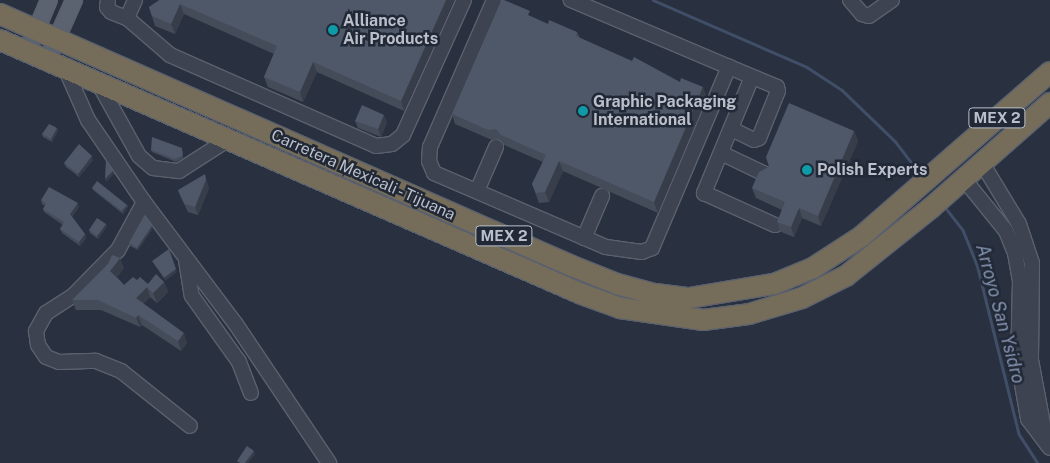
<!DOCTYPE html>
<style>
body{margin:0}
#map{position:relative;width:1050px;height:463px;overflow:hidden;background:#293140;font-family:"Public Sans",sans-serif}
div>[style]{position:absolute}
.stream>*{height:2.5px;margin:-1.25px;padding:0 1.25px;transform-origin:1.25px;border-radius:1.25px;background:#404e68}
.roads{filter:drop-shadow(1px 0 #5b616d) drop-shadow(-1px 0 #5b616d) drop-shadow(0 1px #5b616d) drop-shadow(0 -1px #5b616d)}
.minor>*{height:14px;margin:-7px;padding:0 7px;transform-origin:7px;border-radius:7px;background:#3d4350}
.major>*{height:16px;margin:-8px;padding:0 8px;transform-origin:8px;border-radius:8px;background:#5b6270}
.highway>*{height:20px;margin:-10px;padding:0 10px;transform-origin:10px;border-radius:10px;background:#756d5a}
.wall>*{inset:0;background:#444c5a}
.shaded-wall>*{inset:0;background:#373e4a}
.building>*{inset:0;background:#4f5869}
.dots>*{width:14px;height:14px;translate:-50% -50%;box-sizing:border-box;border:2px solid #212836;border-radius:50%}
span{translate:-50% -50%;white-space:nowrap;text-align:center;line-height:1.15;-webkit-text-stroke:5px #212836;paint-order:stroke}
.shield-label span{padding:1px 4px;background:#212836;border:1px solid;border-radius:4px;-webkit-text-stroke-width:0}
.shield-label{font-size:15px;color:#babfca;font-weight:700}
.poi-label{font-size:16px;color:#babfca;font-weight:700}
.left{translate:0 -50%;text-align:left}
.street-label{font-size:16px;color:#babfca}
.water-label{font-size:18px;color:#8493af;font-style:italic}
</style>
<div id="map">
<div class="stream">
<i style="left:653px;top:0;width:168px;rotate:23.5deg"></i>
<i style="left:807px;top:67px;width:42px;rotate:33.3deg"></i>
<i style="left:842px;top:90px;width:74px;rotate:43.9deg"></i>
<i style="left:895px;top:141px;width:43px;rotate:52.6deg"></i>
<i style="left:945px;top:207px;width:29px;rotate:52deg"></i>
<i style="left:963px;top:230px;width:37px;rotate:68deg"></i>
<i style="left:977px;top:264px;width:175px;rotate:76.1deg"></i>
<i style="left:1019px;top:434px;width:35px;rotate:57deg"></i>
</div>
<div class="roads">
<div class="minor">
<i style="left:108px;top:0;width:7px;rotate:98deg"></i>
<i style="left:107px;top:7px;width:6px;rotate:51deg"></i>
<i style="left:111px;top:12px;width:17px;rotate:21deg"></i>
<i style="left:127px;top:18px;width:57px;rotate:40.7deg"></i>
<i style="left:170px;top:55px;width:225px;rotate:23.8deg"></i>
<i style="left:376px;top:146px;width:16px;rotate:-7deg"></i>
<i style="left:392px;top:144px;width:14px;rotate:-39deg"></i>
<i style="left:403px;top:135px;width:148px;rotate:-65.7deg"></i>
<i style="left:494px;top:0;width:160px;rotate:113.5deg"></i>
<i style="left:430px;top:147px;width:14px;rotate:94deg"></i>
<i style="left:429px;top:161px;width:13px;rotate:67deg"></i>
<i style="left:434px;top:173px;width:187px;rotate:23.3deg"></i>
<i style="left:606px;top:247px;width:36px;rotate:8deg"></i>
<i style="left:642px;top:252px;width:11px;rotate:-22deg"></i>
<i style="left:652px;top:248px;width:197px;rotate:-67deg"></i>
<i style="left:729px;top:67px;width:172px;rotate:-157deg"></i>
<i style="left:850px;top:0;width:18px;rotate:49deg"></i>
<i style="left:862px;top:14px;width:7px;rotate:16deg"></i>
<i style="left:869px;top:16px;width:28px;rotate:-35deg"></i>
<i style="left:127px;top:18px;width:20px;rotate:-66deg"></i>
<i style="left:729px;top:67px;width:52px;rotate:22.6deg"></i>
<i style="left:777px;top:87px;width:4px;rotate:76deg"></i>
<i style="left:778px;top:91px;width:51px;rotate:112deg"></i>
<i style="left:759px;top:138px;width:5px;rotate:158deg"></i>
<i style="left:754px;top:140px;width:25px;rotate:-154deg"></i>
<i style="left:66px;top:70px;width:55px;rotate:66.3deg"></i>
<i style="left:88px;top:120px;width:99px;rotate:55.7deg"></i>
<i style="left:144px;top:202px;width:151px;rotate:53.1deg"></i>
<i style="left:235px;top:323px;width:169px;rotate:56.1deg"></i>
<i style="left:752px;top:77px;width:126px;rotate:112.5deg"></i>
<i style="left:704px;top:193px;width:78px;rotate:24.3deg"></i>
<i style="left:99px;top:84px;width:82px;rotate:60.9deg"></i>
<i style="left:139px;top:156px;width:18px;rotate:41deg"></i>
<i style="left:153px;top:168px;width:26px;rotate:7deg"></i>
<i style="left:179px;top:171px;width:59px;rotate:-32.6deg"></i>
<i style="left:721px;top:153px;width:49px;rotate:25.5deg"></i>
<i style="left:982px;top:163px;width:71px;rotate:58.8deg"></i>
<i style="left:1019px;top:224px;width:41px;rotate:71.6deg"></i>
<i style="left:1032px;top:263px;width:97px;rotate:90.6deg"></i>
<i style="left:1031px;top:360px;width:81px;rotate:79.4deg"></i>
<i style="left:963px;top:178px;width:68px;rotate:50.9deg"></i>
<i style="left:1006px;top:231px;width:24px;rotate:68deg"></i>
<i style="left:1015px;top:253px;width:28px;rotate:80deg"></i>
<i style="left:1020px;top:281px;width:80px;rotate:91.4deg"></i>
<i style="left:1018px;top:361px;width:59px;rotate:80.2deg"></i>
<i style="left:1028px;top:419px;width:36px;rotate:53deg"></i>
<i style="left:477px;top:191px;width:48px;rotate:-66.6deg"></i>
<i style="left:144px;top:202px;width:55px;rotate:118.4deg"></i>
<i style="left:118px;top:250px;width:63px;rotate:134.4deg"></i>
<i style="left:74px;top:295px;width:33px;rotate:147deg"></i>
<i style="left:46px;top:313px;width:21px;rotate:119deg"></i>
<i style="left:36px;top:331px;width:14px;rotate:82deg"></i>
<i style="left:38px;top:345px;width:14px;rotate:56deg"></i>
<i style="left:46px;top:357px;width:14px;rotate:21deg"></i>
<i style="left:59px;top:362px;width:37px;rotate:-2deg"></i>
<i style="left:96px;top:361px;width:27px;rotate:22deg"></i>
<i style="left:121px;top:371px;width:88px;rotate:38.6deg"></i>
<i style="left:584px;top:238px;width:46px;rotate:-66.8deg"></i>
<i style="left:186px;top:260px;width:36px;rotate:81deg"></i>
<i style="left:192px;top:296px;width:81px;rotate:54.5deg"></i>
<i style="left:239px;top:362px;width:33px;rotate:69deg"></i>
</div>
<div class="major">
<i style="left:27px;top:52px;width:56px;rotate:-67.1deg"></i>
<i style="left:47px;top:61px;width:67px;rotate:-66.1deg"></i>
</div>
<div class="highway">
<i style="left:0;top:14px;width:625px;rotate:23.78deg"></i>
<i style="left:572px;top:266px;width:48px;rotate:21.8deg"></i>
<i style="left:617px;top:284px;width:39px;rotate:15deg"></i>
<i style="left:655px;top:294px;width:34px;rotate:7deg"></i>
<i style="left:689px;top:298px;width:86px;rotate:-9.4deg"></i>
<i style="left:774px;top:284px;width:42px;rotate:-22.3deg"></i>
<i style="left:813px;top:268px;width:59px;rotate:-33.1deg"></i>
<i style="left:862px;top:236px;width:249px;rotate:-41.1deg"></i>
<i style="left:0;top:40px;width:632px;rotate:23.6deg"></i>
<i style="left:579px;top:293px;width:44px;rotate:20.1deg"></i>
<i style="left:620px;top:308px;width:84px;rotate:8.2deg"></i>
<i style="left:703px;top:320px;width:46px;rotate:-7.4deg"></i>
<i style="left:749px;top:314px;width:55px;rotate:-16.8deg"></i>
<i style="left:802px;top:298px;width:49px;rotate:-26.6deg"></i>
<i style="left:846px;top:276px;width:109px;rotate:-38.7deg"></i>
<i style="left:931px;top:208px;width:159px;rotate:-41.4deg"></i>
</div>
</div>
<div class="wall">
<i style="clip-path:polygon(159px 0,454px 0,404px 111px,317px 72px,303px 102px,268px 87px,264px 77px,274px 54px,184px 14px,175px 34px,155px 26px,149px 7px)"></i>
<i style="clip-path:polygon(532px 17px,548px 24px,577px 32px,580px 38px,707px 97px,658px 213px,563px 171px,549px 202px,539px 203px,532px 184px,543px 162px,504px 145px,500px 139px,492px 140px,455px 124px,452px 114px)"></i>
<i style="clip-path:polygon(355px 121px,387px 122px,381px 137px,358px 128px)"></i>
<i style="clip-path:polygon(57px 128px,58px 131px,52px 142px,43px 137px,42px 134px)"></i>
<i style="clip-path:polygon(854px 131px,858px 141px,821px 226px,802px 218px,794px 237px,781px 232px,777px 222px,782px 210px,756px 198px,752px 188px)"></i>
<i style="clip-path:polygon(151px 150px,183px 151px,183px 158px,176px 162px,152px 152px)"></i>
<i style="clip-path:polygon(93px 160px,79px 177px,66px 167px,64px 163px)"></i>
<i style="clip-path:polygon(92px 188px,127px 205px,128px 207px,123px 214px,93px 190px)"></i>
<i style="clip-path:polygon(209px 188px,198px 215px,188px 212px,181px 198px,178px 190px)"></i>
<i style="clip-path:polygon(41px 200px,79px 207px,72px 217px,85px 234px,86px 238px,80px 246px,62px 233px,60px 229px,63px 225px,44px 212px,43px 209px,45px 206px,42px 204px)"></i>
<i style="clip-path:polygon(106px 224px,107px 226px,98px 239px,90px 233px,89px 230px)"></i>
<i style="clip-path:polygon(153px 228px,138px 250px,130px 246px,129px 243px)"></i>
<i style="clip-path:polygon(124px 268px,117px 277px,124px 285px,137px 280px,148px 284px,164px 282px,168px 292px,157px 303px,150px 297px,143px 304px,187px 343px,181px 351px,142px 325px,140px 327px,101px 310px,76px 310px,72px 300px)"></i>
</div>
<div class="shaded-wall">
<i style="clip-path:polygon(446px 0,454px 0,404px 111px,401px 101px)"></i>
<i style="clip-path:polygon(180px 4px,184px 14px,175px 34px,171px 24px)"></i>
<i style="clip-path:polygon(313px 62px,317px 72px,303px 102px,300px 92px)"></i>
<i style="clip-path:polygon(703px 87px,707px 97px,658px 213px,654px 202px)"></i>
<i style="clip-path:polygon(384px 115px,387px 122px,381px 137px,378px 129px)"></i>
<i style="clip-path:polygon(57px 128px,58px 131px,52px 142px,51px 139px)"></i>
<i style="clip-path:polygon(854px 131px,858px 141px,821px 226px,818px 216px)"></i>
<i style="clip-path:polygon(92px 156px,93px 160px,79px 177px,78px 174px)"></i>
<i style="clip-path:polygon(559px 161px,563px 171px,549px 202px,545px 192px)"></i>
<i style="clip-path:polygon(113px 171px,114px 174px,106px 182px,105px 179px)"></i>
<i style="clip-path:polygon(205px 174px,209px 188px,198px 215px,195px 207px)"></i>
<i style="clip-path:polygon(78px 203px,79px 207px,71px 218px,70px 214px)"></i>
<i style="clip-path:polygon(127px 205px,128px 207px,123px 214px,122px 211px)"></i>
<i style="clip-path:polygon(799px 208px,802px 218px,794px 237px,791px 227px)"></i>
<i style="clip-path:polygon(106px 224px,107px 226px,98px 239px,97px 236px)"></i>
<i style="clip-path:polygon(152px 226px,153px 228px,138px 250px,137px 248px)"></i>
<i style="clip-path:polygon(85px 234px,86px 238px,80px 246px,79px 242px)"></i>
<i style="clip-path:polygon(120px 258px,124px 268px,114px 281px,110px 271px)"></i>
<i style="clip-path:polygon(176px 269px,177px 272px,165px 281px,164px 278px)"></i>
<i style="clip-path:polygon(164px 282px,168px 292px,157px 303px,153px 293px)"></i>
<i style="clip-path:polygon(147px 287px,150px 297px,139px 308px,136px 298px)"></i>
<i style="clip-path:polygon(138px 315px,142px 325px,140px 327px,136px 318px)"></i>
<i style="clip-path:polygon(184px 333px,187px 343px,181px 351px,178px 341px)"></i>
<i style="clip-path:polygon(254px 451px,255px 454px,248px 463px,245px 463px)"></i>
</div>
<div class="building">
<i style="clip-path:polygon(160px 0,446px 0,401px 101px,313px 62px,300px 92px,264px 77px,277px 46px,180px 4px,171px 24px,152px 16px,149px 7px)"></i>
<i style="clip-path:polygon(502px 0,504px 0,530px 11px,528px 15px,548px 24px,549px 20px,577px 32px,576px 36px,632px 61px,634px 57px,680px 82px,681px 78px,703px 87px,654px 202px,559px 161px,545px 192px,536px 193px,532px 184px,546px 155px,501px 135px,496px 129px,488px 130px,452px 114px)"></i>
<i style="clip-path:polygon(789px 103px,854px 131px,818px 216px,799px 208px,791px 227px,777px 222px,785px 202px,752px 188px,759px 172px,769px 167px,766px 157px)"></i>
<i style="clip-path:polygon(362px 105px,384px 115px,378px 129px,355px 121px)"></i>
<i style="clip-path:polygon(49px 124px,57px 128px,51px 139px,42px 134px)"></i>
<i style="clip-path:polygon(152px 137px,182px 148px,182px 156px,175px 159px,151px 150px)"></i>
<i style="clip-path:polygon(79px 144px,92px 156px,78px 174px,64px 163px)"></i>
<i style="clip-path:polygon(106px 160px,113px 171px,105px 179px)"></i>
<i style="clip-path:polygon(205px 174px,206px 180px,195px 207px,185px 204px,178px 190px)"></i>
<i style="clip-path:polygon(97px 181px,127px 205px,122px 211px,92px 188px)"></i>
<i style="clip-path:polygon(49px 187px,78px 203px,70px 214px,85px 234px,79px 242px,60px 229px,64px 222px,43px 209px,46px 204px,41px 200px)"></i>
<i style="clip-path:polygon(144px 216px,152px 226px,137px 248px,129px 243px)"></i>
<i style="clip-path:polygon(97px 218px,106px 224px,97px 236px,89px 230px)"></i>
<i style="clip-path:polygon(169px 249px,176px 269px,164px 278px,152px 261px)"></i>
<i style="clip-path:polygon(112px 255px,120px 258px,110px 271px,124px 285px,133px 277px,137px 280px,140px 277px,148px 284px,156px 274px,164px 282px,153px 293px,147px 287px,136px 298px,184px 333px,178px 341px,138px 315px,136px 318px,98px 300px,72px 300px,108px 264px)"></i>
<i style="clip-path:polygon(247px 446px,254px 451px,245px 463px,240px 463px,237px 461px)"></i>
</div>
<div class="dots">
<i style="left:333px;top:30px;background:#0f9aa8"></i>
<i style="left:583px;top:111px;background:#0f9aa8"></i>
<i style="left:807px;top:170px;background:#0f9aa8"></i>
</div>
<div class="shield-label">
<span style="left:997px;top:118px">MEX 2</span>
<span style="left:504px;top:236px">MEX 2</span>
</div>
<div class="poi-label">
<span class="left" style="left:343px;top:30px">Alliance<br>Air Products</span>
<span class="left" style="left:593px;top:111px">Graphic Packaging<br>International</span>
<span class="left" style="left:817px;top:170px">Polish Experts</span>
</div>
<div class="street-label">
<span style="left:363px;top:175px;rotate:24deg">Carretera Mexicali - Tijuana</span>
</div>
<div class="water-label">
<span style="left:1000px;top:314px;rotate:75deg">Arroyo San Ysidro</span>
</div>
</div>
